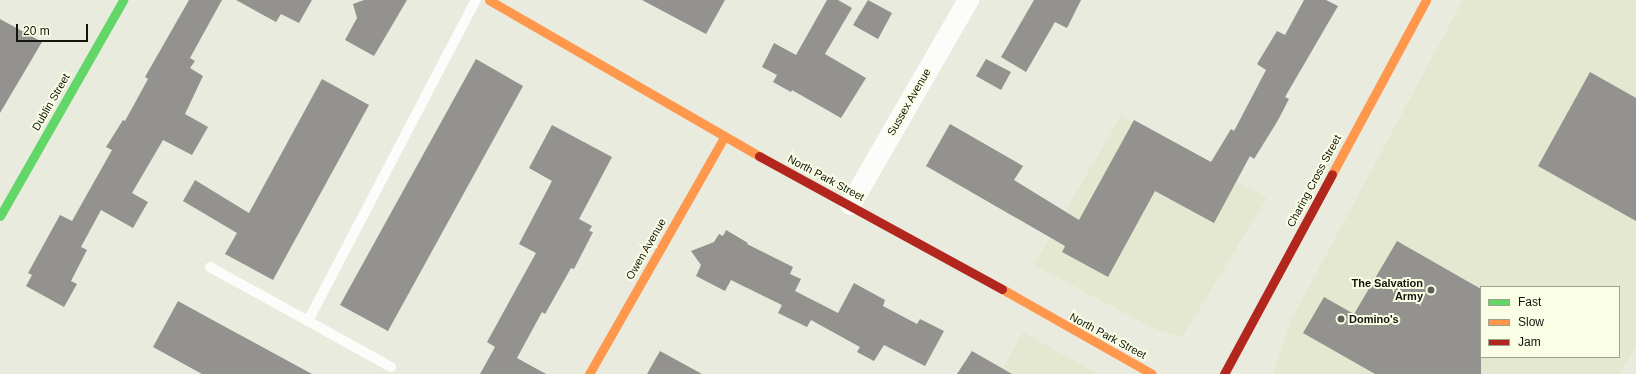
<!DOCTYPE html>
<style>
body{margin:0}
#map{position:relative;width:1636px;height:374px;overflow:hidden;background:#e8ebdd;font-family:Helvetica,sans-serif}
div>[style]{position:absolute}
.built>*{inset:0;background:#e4e8d0}
.building>*{inset:0;background:#93928f}
.lane>*{height:10px;margin:-5px;padding:0 5px;transform-origin:5px;border-radius:5px;background:#fcfcfa}
.street>*{height:21px;margin:-10.5px;padding:0 10.5px;transform-origin:10.5px;border-radius:10.5px;background:#fcfcfa}
.fast>*{height:9px;margin:-4.5px;padding:0 4.5px;transform-origin:4.5px;border-radius:4.5px;background:#63d668}
.slow>*{height:9px;margin:-4.5px;padding:0 4.5px;transform-origin:4.5px;border-radius:4.5px;background:#ff974d}
.jam>*{height:9px;margin:-4.5px;padding:0 4.5px;transform-origin:4.5px;border-radius:4.5px;background:#b3261e}
.dots>*{width:11px;height:11px;translate:-50% -50%;box-sizing:border-box;border:2px solid #f9fee5;border-radius:50%}
span{translate:-50% -50%;white-space:nowrap;text-align:center;line-height:1.15;-webkit-text-stroke:4px #f9fee5;paint-order:stroke}
.street-label{font-size:11px;color:#14150d}
.poi-label{font-size:11px;color:#14150d;font-weight:700}
.right{translate:-100% -50%;text-align:right}
.left{translate:0 -50%;text-align:left}
.legend{position:absolute;left:1480px;top:286px;width:140px;height:72px;box-sizing:border-box;background:#f9fee5;border:1px solid #9da18f;margin:0;padding:5px 7px;list-style:none;font-size:12px;color:#14150d}
.legend li{display:flex;align-items:center;gap:8px;height:20px}
.legend b{width:20px;border:1px solid #9da18f}
.scale{position:absolute;left:16px;top:24px;width:72px;height:18px;box-sizing:border-box;border:2px solid #14150d;border-top:0;padding-left:5px;font-size:12px;line-height:14px;white-space:nowrap;color:#14150d;-webkit-text-stroke:3px #f9fee5;paint-order:stroke}
</style>
<div id="map">
<div class="built">
<i style="clip-path:polygon(evenodd,1463px 0,1636px 0,1636px 346px,1619px 374px,1273px 374px,1289px 324px,1463px 0,1481px 287px,1619px 287px,1619px 357px,1481px 357px,1481px 287px)"></i>
<i style="clip-path:polygon(1121px 116px,1267px 198px,1182px 337px,1157px 330px,1034px 265px)"></i>
<i style="clip-path:polygon(1023px 332px,1098px 374px,1000px 374px)"></i>
</div>
<div class="building">
<i style="clip-path:polygon(189px 0,222px 0,190px 58px,195px 61px,190px 68px,203px 76px,185px 114px,208px 127px,192px 155px,163px 140px,132px 193px,148px 202px,133px 228px,101px 210px,81px 247px,87px 250px,71px 281px,77px 284px,64px 307px,26px 286px,32px 275px,28px 273px,60px 215px,72px 221px,112px 150px,106px 147px,123px 120px,125px 121px,148px 79px,145px 77px)"></i>
<i style="clip-path:polygon(236px 0,312px 0,299px 23px,281px 14px,276px 22px)"></i>
<i style="clip-path:polygon(364px 0,407px 0,374px 56px,345px 40px,357px 18px,353px 4px)"></i>
<i style="clip-path:polygon(642px 0,725px 0,706px 34px)"></i>
<i style="clip-path:polygon(827px 0,838px 0,852px 8px,825px 54px,866px 78px,841px 118px,792px 90px,791px 92px,773px 82px,777px 75px,762px 67px,774px 43px,796px 55px)"></i>
<i style="clip-path:polygon(868px 0,892px 13px,878px 39px,853px 25px)"></i>
<i style="clip-path:polygon(1034px 0,1081px 0,1067px 28px,1055px 22px,1026px 72px,1001px 57px)"></i>
<i style="clip-path:polygon(1304px 0,1326px 0,1338px 6px,1285px 97px,1289px 99px,1277px 122px,1254px 159px,1250px 156px,1214px 223px,1155px 191px,1108px 277px,1062px 252px,1065px 246px,926px 166px,950px 124px,1023px 166px,1014px 180px,1079px 220px,1134px 120px,1211px 162px,1231px 129px,1234px 131px,1266px 70px,1257px 64px,1277px 31px,1285px 35px)"></i>
<i style="clip-path:polygon(0 19px,42px 42px,0 113px)"></i>
<i style="clip-path:polygon(476px 59px,523px 86px,388px 331px,340px 305px)"></i>
<i style="clip-path:polygon(986px 59px,1011px 72px,1001px 90px,976px 76px)"></i>
<i style="clip-path:polygon(1590px 72px,1636px 98px,1636px 221px,1538px 166px)"></i>
<i style="clip-path:polygon(322px 79px,369px 105px,273px 280px,225px 254px,237px 233px,183px 201px,195px 180px,249px 213px)"></i>
<i style="clip-path:polygon(552px 125px,612px 157px,579px 219px,592px 226px,589px 231px,593px 232px,574px 269px,571px 268px,545px 314px,542px 312px,517px 358px,546px 374px,480px 374px,495px 347px,487px 342px,536px 253px,519px 244px,552px 181px,529px 168px)"></i>
<i style="clip-path:polygon(726px 230px,748px 243px,747px 244px,793px 267px,790px 274px,801px 279px,795px 291px,838px 313px,854px 283px,885px 300px,883px 306px,917px 324px,920px 319px,944px 331px,925px 366px,884px 345px,874px 361px,857px 352px,860px 347px,811px 320px,807px 327px,778px 313px,782px 305px,731px 280px,725px 291px,696px 276px,701px 265px,691px 251px,714px 242px,719px 234px,723px 236px)"></i>
<i style="clip-path:polygon(1397px 241px,1481px 289px,1481px 374px,1375px 374px,1303px 333px,1324px 297px,1354px 314px)"></i>
<i style="clip-path:polygon(178px 301px,218px 323px,312px 374px,202px 374px,153px 347px)"></i>
<i style="clip-path:polygon(660px 351px,702px 374px,647px 374px)"></i>
<i style="clip-path:polygon(972px 351px,1012px 374px,957px 374px)"></i>
</div>
<div class="lane">
<i style="left:210px;top:267px;width:207px;rotate:28.9deg"></i>
<i style="left:308px;top:321px;width:362px;rotate:-62.4deg"></i>
</div>
<div class="street">
<i style="left:850px;top:204px;width:236px;rotate:-60deg"></i>
</div>
<div class="fast">
<i style="left:0;top:216px;width:249px;rotate:-60.3deg"></i>
</div>
<div class="slow">
<i style="left:489px;top:0;width:312px;rotate:30deg"></i>
<i style="left:1332px;top:174px;width:198px;rotate:-61.6deg"></i>
<i style="left:1002px;top:289px;width:172px;rotate:29.5deg"></i>
<i style="left:589px;top:374px;width:273px;rotate:-60.3deg"></i>
</div>
<div class="jam">
<i style="left:759px;top:156px;width:277px;rotate:28.7deg"></i>
<i style="left:1224px;top:374px;width:227px;rotate:-61.6deg"></i>
</div>
<div class="dots">
<i style="left:1431px;top:290px;background:#5e6056"></i>
<i style="left:1341px;top:319px;background:#5e6056"></i>
</div>
<div class="street-label">
<span style="left:51px;top:102px;rotate:-60deg">Dublin Street</span>
<span style="left:909px;top:102px;rotate:-60deg">Sussex Avenue</span>
<span style="left:826px;top:178px;rotate:28deg">North Park Street</span>
<span style="left:1314px;top:181px;rotate:-62deg">Charing Cross Street</span>
<span style="left:646px;top:249px;rotate:-60deg">Owen Avenue</span>
<span style="left:1108px;top:336px;rotate:28deg">North Park Street</span>
</div>
<div class="poi-label">
<span class="right" style="left:1423px;top:290px">The Salvation<br>Army</span>
<span class="left" style="left:1349px;top:319px">Domino's</span>
</div>
<ul class="legend">
<li><b style="height:5px;background:#63d668"></b>Fast</li>
<li><b style="height:5px;background:#ff974d"></b>Slow</li>
<li><b style="height:5px;background:#b3261e"></b>Jam</li>
</ul>
<div class="scale">20 m</div>
</div>
